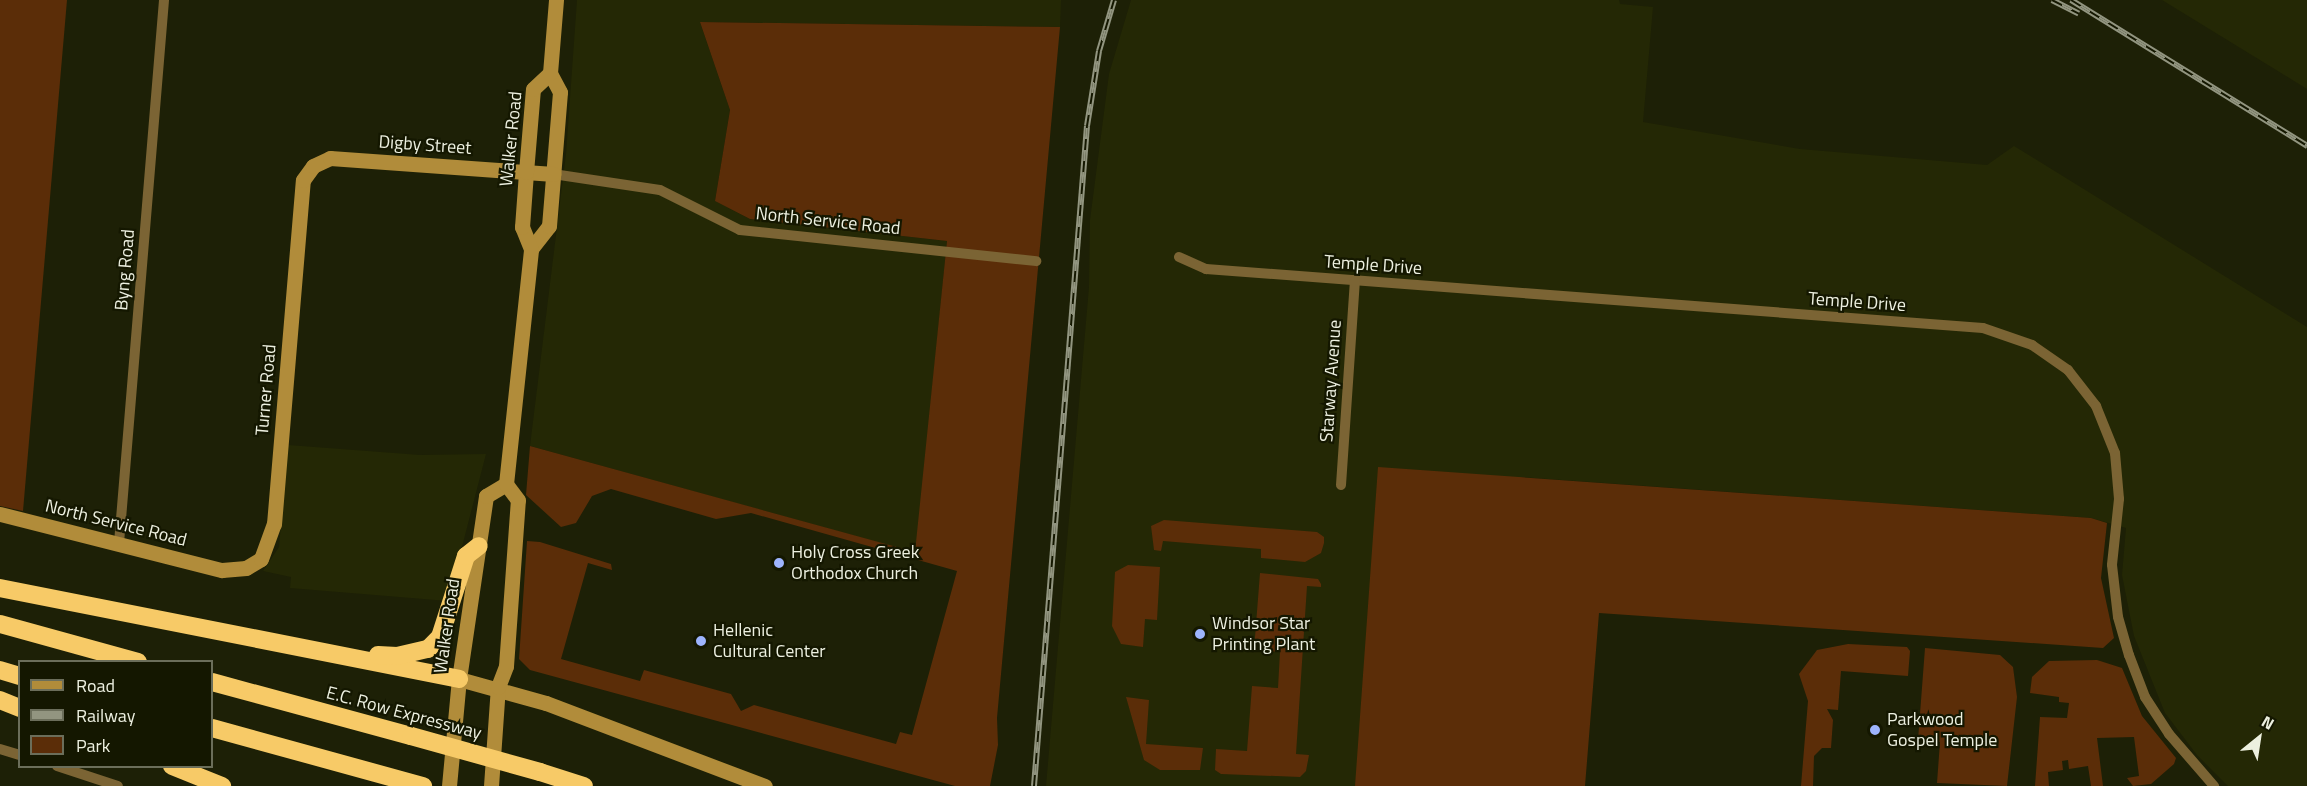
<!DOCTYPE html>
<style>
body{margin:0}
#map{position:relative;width:2307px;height:786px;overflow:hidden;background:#1d2006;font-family:"Titillium Web",sans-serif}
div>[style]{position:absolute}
.built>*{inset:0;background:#242805}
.green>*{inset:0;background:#5b2d08}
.street>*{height:10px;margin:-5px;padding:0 5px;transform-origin:5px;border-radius:5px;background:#7b6434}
.secondary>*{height:15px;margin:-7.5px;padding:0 7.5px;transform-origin:7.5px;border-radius:7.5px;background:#b18c3a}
.highway>*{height:18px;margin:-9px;padding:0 9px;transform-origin:9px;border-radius:9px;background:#f7ca67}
.rail>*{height:6px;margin-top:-3px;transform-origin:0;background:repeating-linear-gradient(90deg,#141700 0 11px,#929580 0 22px);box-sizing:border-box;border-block:2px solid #929580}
.highway-bridge>*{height:18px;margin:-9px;padding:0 9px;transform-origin:9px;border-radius:9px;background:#f7ca67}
.dots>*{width:16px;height:16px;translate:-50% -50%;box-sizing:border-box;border:3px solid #141700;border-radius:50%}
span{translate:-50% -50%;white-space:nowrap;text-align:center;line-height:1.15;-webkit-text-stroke:4.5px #141700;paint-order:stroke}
.street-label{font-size:18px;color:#edf0e0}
.poi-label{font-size:18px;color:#edf0e0}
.left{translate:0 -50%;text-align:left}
.legend{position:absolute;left:18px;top:660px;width:195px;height:108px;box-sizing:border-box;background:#141700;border:2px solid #6b6e5a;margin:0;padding:8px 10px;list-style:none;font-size:18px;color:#edf0e0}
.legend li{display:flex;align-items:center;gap:12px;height:30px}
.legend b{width:30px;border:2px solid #6b6e5a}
.north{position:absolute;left:2229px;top:708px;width:60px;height:60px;-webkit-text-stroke:4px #141700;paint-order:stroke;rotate:30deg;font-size:16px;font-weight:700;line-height:24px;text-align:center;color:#edf0e0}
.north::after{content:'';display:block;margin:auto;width:21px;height:27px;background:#edf0e0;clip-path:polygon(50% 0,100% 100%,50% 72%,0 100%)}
</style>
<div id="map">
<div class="built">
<i style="clip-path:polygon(577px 0,1061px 0,1060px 27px,700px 22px,730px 110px,715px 201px,750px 219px,947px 241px,916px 553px,530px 446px,566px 154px)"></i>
<i style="clip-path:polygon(1131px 0,1619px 0,1620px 4px,1653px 7px,1643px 122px,1800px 149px,1987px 165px,2014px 146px,2307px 327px,2307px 786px,2228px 786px,2197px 755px,2165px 713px,2134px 636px,2122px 575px,2126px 528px,2091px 518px,1522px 477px,1492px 786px,1046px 786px,1089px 287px,1090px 220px,1109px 74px)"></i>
<i style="clip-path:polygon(2162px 0,2307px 0,2307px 89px)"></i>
<i style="clip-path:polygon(288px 445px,420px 455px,486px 454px,448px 601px,290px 588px,291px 577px,263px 571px,279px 547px)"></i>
</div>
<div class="green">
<i style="clip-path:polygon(0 0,67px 0,23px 511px,0 506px)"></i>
<i style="clip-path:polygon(700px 22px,1060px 27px,997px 718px,998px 745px,990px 786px,955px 786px,530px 670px,519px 659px,527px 541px,540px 542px,611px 564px,612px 570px,588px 563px,561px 659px,640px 681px,644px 670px,731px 694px,741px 711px,754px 705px,896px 744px,900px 732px,912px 735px,957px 571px,751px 513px,716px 519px,611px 489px,592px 496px,576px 523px,561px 527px,526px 495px,530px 446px,915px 552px,947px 241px,750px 219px,715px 201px,730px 110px)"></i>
<i style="clip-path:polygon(1378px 467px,2091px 518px,2107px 523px,2101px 578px,2114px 638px,2103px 648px,1599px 613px,1585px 786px,1355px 786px)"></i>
<i style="clip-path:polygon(1164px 520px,1317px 532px,1324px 537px,1324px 543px,1321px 553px,1305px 562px,1261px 558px,1261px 549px,1163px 541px,1161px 551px,1154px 550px,1151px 526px)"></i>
<i style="clip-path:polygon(1128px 565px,1160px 567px,1157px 620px,1145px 619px,1143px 647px,1121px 644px,1112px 626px,1115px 572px)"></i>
<i style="clip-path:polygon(1260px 573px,1318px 579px,1321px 584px,1321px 587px,1307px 586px,1296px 754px,1309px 755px,1306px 771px,1300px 777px,1221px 774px,1215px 770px,1216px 749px,1247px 751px,1252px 686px,1278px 688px,1280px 652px,1254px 650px)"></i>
<i style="clip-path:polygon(1848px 644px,1907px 647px,1910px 651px,1908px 676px,1841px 671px,1838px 710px,1827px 709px,1833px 720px,1831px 748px,1822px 748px,1814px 756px,1813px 786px,1801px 786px,1808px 701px,1799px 674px,1817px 650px)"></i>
<i style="clip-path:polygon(1925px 648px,2000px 655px,2013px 667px,2017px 697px,2007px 786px,1937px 783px,1940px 742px,1918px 740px)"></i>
<i style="clip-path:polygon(2097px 660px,2122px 668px,2142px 716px,2176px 758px,2174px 764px,2151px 784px,2133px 786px,2127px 778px,2139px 776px,2134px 737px,2097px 738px,2103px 786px,2091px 786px,2088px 766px,2069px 769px,2068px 760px,2062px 761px,2063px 770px,2048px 772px,2049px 786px,2035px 786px,2040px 717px,2067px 718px,2069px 703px,2059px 702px,2059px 697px,2030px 693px,2032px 677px,2049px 661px)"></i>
<i style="clip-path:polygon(1126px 697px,1149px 700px,1146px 744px,1203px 748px,1200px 770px,1160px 770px,1144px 760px)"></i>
</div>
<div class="street">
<i style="left:553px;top:174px;width:108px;rotate:8.5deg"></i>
<i style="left:660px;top:190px;width:89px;rotate:26.6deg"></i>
<i style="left:740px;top:230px;width:298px;rotate:6deg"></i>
<i style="left:1179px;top:257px;width:30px;rotate:24deg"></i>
<i style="left:1206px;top:269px;width:779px;rotate:4.34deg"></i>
<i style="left:1983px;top:328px;width:52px;rotate:19.1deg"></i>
<i style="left:2032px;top:345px;width:44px;rotate:34.8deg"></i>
<i style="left:2068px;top:370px;width:46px;rotate:52.1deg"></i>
<i style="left:2096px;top:406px;width:51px;rotate:68deg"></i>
<i style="left:2115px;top:453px;width:46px;rotate:85deg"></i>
<i style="left:2119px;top:499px;width:66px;rotate:96.1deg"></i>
<i style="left:2112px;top:565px;width:52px;rotate:83.4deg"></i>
<i style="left:2118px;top:617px;width:40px;rotate:74deg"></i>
<i style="left:2129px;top:655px;width:45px;rotate:69.1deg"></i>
<i style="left:2145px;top:697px;width:44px;rotate:57deg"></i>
<i style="left:2169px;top:734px;width:69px;rotate:49.1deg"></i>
<i style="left:1341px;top:485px;width:205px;rotate:-86.1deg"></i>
<i style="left:119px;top:543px;width:545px;rotate:-85.26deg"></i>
<i style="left:0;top:749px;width:21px;rotate:17deg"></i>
<i style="left:57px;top:766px;width:64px;rotate:18.2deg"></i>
</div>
<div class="secondary">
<i style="left:531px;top:249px;width:29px;rotate:-52deg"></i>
<i style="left:549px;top:226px;width:134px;rotate:-85.3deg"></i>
<i style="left:560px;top:92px;width:21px;rotate:-118deg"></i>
<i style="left:550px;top:73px;width:73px;rotate:-85.3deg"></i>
<i style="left:0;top:514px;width:229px;rotate:14.2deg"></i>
<i style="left:222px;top:570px;width:24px;rotate:-5deg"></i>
<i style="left:246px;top:568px;width:17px;rotate:-31deg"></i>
<i style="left:261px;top:559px;width:37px;rotate:-70deg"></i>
<i style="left:274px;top:524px;width:345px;rotate:-85.2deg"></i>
<i style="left:303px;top:180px;width:17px;rotate:-54deg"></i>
<i style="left:313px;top:166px;width:19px;rotate:-25deg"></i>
<i style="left:330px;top:158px;width:224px;rotate:4.1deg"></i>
<i style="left:459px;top:679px;width:90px;rotate:15.4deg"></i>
<i style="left:546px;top:703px;width:234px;rotate:20.8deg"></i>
<i style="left:449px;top:786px;width:107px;rotate:-84.7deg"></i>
<i style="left:459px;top:679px;width:185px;rotate:-81.6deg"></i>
<i style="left:486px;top:496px;width:23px;rotate:-31deg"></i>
<i style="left:491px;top:786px;width:99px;rotate:-86deg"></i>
<i style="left:498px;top:687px;width:22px;rotate:-69deg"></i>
<i style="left:506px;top:666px;width:166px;rotate:-85.9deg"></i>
<i style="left:518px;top:500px;width:20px;rotate:-127deg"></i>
<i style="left:506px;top:484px;width:236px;rotate:-83.9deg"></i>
<i style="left:531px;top:249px;width:24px;rotate:-112deg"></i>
<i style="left:522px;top:227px;width:55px;rotate:-85.8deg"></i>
<i style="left:526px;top:172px;width:83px;rotate:-85.2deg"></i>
<i style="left:533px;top:89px;width:23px;rotate:-43deg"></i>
</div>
<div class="highway">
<i style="left:0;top:588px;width:468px;rotate:11.2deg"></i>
<i style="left:0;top:624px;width:143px;rotate:15.4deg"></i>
<i style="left:378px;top:655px;width:19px;rotate:3deg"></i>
<i style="left:397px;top:656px;width:32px;rotate:-13deg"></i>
<i style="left:428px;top:649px;width:17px;rotate:-45deg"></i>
<i style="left:440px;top:637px;width:85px;rotate:-72.2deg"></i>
<i style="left:466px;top:556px;width:16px;rotate:-38deg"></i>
<i style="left:0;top:670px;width:21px;rotate:17deg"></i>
<i style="left:212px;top:682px;width:206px;rotate:15.2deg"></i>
<i style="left:0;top:700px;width:22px;rotate:22deg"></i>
<i style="left:212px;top:728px;width:219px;rotate:15.4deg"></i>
<i style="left:172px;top:766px;width:54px;rotate:21.8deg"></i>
<i style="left:540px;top:772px;width:46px;rotate:17.7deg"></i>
</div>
<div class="rail">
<i style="left:2052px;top:0;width:30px;rotate:27deg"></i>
<i style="left:2071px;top:0;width:278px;rotate:31.7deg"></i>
<i style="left:1034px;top:786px;width:662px;rotate:-85.41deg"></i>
<i style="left:1087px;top:126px;width:76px;rotate:-80.9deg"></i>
<i style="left:1099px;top:51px;width:53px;rotate:-73.6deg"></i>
</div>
<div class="highway-bridge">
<i style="left:411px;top:736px;width:134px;rotate:15.6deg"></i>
</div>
<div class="dots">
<i style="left:779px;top:563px;background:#9db4fd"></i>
<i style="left:1200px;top:634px;background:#9db4fd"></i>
<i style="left:701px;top:641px;background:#9db4fd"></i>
<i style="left:1875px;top:730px;background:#9db4fd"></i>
</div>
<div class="street-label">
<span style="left:511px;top:139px;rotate:-84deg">Walker Road</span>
<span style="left:425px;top:145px;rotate:4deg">Digby Street</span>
<span style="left:828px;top:221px;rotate:6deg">North Service Road</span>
<span style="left:1373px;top:265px;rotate:4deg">Temple Drive</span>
<span style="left:125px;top:270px;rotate:-85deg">Byng Road</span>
<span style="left:1857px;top:302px;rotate:4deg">Temple Drive</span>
<span style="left:1331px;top:381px;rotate:-86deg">Starway Avenue</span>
<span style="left:266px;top:390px;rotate:-85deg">Turner Road</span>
<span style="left:116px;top:523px;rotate:14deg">North Service Road</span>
<span style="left:447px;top:626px;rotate:-82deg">Walker Road</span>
<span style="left:404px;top:713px;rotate:15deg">E.C. Row Expressway</span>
</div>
<div class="poi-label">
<span class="left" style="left:791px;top:563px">Holy Cross Greek<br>Orthodox Church</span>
<span class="left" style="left:1212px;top:634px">Windsor Star<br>Printing Plant</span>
<span class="left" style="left:713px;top:641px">Hellenic<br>Cultural Center</span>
<span class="left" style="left:1887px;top:730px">Parkwood<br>Gospel Temple</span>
</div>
<ul class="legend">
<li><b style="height:8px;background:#b18c3a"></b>Road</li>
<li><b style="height:8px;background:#929580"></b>Railway</li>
<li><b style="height:16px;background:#5b2d08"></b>Park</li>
</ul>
<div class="north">N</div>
</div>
